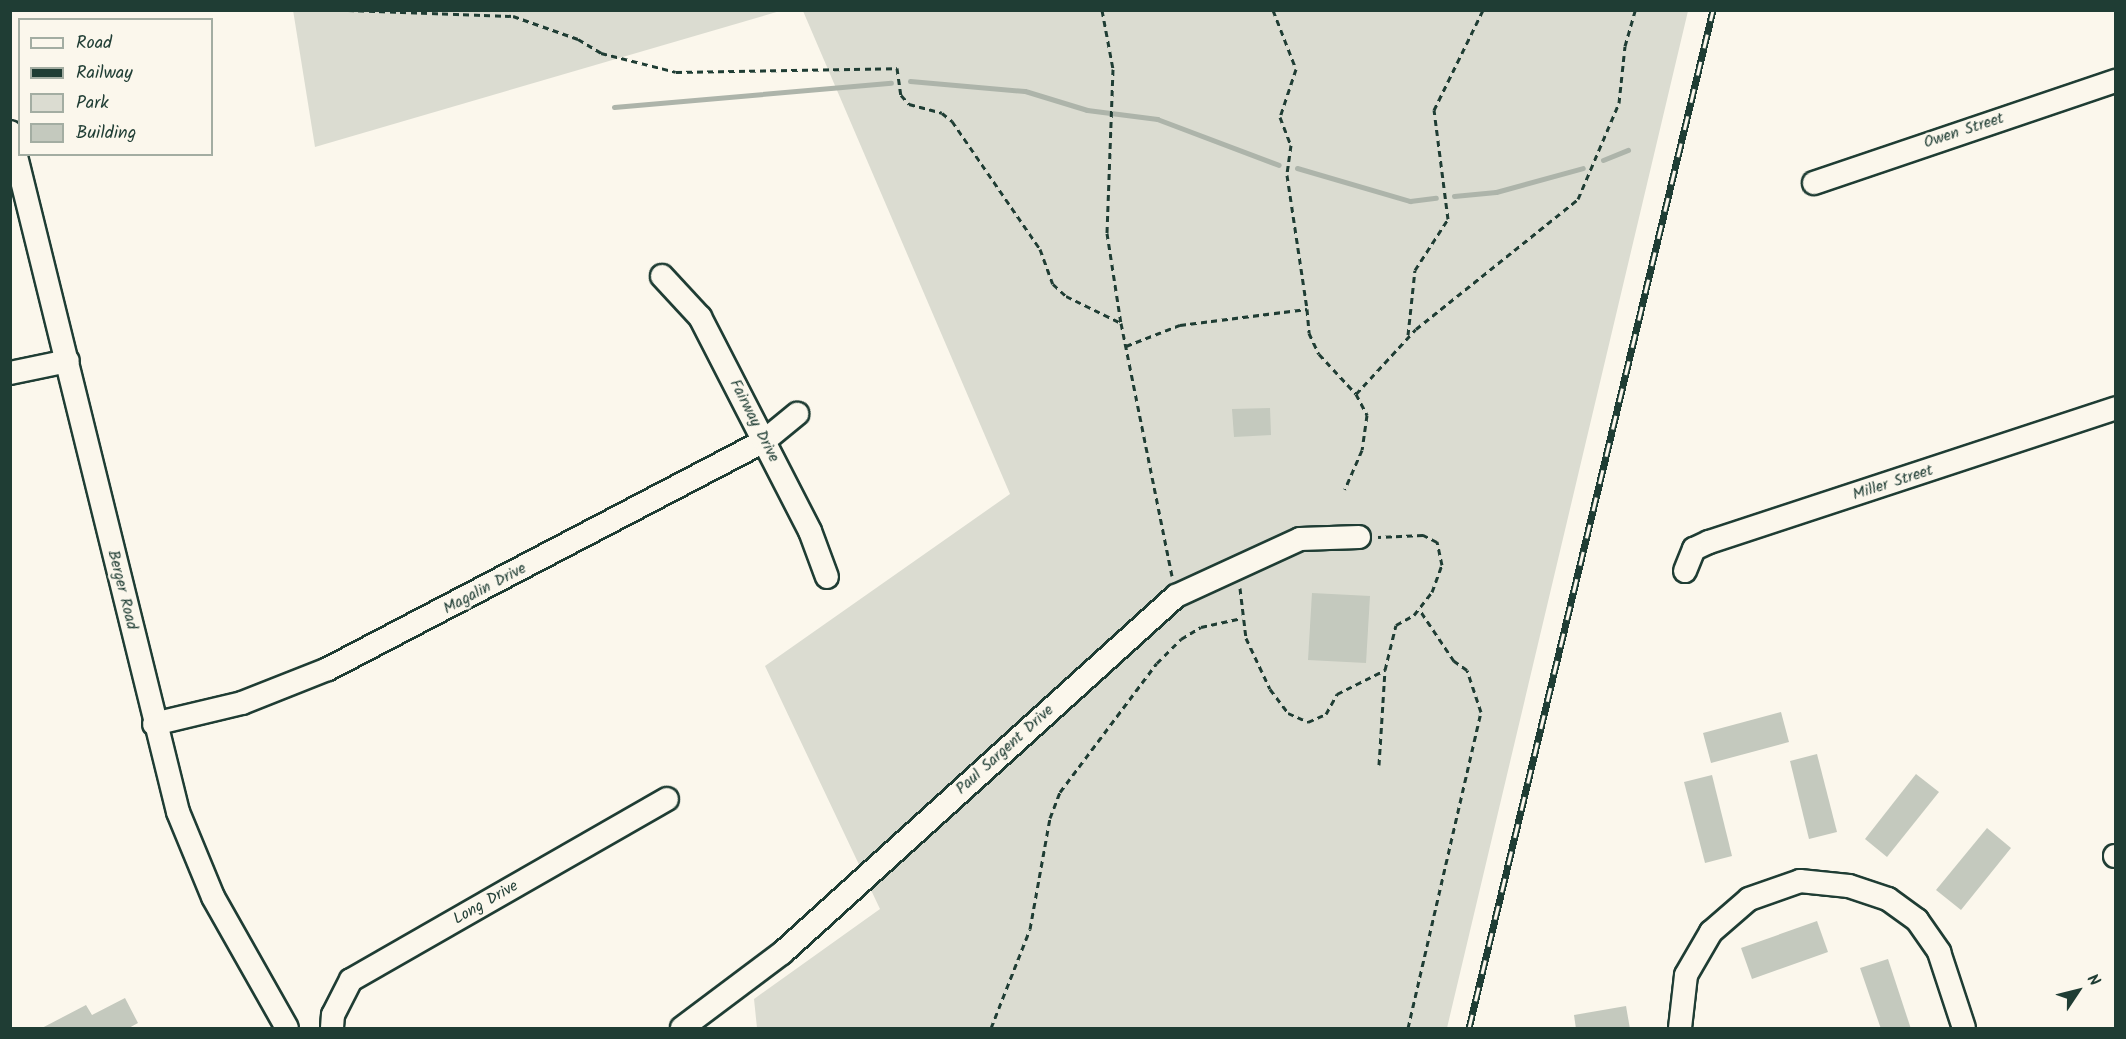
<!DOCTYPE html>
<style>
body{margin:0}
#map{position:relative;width:2126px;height:1039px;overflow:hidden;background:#fbf7ec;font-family:Kalam,sans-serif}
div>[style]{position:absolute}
.green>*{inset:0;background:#dbdcd1}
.stream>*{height:5px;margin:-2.5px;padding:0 2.5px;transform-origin:2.5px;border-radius:2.5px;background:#adb4aa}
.building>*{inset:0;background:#c4c9be}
.path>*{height:3px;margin-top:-1.5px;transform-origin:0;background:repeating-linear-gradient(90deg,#1f3d34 0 6px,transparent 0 10.5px)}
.roads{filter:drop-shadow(2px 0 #1f3d34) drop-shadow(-2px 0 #1f3d34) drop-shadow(0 2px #1f3d34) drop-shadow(0 -2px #1f3d34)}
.minor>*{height:22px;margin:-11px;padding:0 11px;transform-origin:11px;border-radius:11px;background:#fbf7ec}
.rail>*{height:7px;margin-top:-3.5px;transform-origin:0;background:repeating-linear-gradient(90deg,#fbf7ec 0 14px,#1f3d34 0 28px);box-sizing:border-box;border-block:2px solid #1f3d34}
span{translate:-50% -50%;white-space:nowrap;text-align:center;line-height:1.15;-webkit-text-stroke:5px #fbf7ec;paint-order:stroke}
.street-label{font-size:16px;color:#1f3d34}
.frame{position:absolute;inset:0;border:12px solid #1f3d34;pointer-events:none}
.legend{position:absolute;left:18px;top:18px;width:195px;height:138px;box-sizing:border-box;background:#fbf7ec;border:2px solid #a3ada2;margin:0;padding:8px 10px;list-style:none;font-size:18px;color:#1f3d34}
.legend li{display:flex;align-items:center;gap:12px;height:30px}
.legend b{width:30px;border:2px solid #a3ada2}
.north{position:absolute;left:2048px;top:961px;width:60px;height:60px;-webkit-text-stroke:4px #fbf7ec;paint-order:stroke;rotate:55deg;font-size:16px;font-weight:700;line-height:24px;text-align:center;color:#1f3d34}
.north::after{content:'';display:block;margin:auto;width:21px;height:27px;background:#1f3d34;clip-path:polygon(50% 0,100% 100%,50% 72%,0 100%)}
</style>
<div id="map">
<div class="green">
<i style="clip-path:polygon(293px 10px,780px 10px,780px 11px,315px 147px)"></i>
<i style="clip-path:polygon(803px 11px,1688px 11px,1447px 1028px,757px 1028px,754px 999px,880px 909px,765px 666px,1010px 494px)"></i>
</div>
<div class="stream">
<i style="left:910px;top:81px;width:115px;rotate:5deg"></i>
<i style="left:1025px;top:91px;width:65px;rotate:17deg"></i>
<i style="left:1087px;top:110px;width:71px;rotate:7.3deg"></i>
<i style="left:1157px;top:119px;width:130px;rotate:20.7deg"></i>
<i style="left:614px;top:107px;width:278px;rotate:-5deg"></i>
<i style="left:1603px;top:160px;width:27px;rotate:-22deg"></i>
<i style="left:1297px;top:168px;width:118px;rotate:16.3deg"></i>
<i style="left:1410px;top:201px;width:26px;rotate:-7deg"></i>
<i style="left:1454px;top:196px;width:42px;rotate:-5.4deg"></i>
<i style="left:1496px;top:192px;width:90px;rotate:-15.4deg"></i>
</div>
<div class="building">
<i style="clip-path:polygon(1270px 408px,1271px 435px,1234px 437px,1232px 409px)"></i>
<i style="clip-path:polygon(1312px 593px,1370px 596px,1366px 663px,1308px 660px)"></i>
<i style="clip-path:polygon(1781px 712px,1789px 742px,1711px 763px,1703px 733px)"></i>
<i style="clip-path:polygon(1817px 754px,1837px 832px,1809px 839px,1790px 761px)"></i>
<i style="clip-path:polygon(1916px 774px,1939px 792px,1887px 857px,1865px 839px)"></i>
<i style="clip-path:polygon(1712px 775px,1732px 856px,1705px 863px,1684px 782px)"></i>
<i style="clip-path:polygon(1987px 828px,2011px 848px,1961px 910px,1936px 890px)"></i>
<i style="clip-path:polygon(1817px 921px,1828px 952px,1752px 979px,1741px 948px)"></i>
<i style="clip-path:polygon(1888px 959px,1911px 1029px,1881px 1029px,1860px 968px)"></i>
<i style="clip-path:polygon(125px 998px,138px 1023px,127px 1029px,40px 1029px,86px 1005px,92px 1015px)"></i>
<i style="clip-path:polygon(1626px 1006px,1630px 1029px,1576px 1029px,1574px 1015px)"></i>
</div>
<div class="path">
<i style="left:348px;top:10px;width:165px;rotate:2.1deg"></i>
<i style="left:513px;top:16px;width:69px;rotate:19.5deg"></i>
<i style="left:578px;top:39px;width:27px;rotate:31deg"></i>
<i style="left:601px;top:53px;width:77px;rotate:14.2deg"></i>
<i style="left:676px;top:72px;width:221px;rotate:-1deg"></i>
<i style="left:897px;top:68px;width:27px;rotate:82deg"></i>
<i style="left:901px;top:95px;width:12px;rotate:48deg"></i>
<i style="left:909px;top:104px;width:34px;rotate:15deg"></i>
<i style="left:942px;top:113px;width:13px;rotate:39deg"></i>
<i style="left:952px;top:121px;width:155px;rotate:55.5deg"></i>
<i style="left:1040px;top:249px;width:37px;rotate:70deg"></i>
<i style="left:1053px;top:284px;width:18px;rotate:43deg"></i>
<i style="left:1066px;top:296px;width:61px;rotate:26.1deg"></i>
<i style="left:1121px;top:323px;width:258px;rotate:78.6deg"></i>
<i style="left:1102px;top:10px;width:60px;rotate:79.4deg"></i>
<i style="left:1113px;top:69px;width:164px;rotate:92.1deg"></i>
<i style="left:1107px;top:233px;width:91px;rotate:81.2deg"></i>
<i style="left:1273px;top:10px;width:63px;rotate:68.7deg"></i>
<i style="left:1296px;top:69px;width:51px;rotate:108.4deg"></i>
<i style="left:1280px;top:117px;width:30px;rotate:69deg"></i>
<i style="left:1291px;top:145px;width:30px;rotate:98deg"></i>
<i style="left:1287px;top:175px;width:135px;rotate:81.5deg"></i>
<i style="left:1408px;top:335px;width:65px;rotate:-83.9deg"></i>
<i style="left:1415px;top:270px;width:61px;rotate:-57.1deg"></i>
<i style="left:1448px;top:219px;width:110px;rotate:-97.3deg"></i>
<i style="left:1434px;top:110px;width:111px;rotate:-63.9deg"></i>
<i style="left:1126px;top:346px;width:58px;rotate:-21.3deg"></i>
<i style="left:1180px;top:325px;width:128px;rotate:-7.2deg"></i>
<i style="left:1307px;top:309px;width:24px;rotate:85deg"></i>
<i style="left:1309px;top:333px;width:23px;rotate:65deg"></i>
<i style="left:1319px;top:354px;width:54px;rotate:47.2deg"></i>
<i style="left:1356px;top:394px;width:24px;rotate:62deg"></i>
<i style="left:1367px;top:415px;width:35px;rotate:98deg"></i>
<i style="left:1362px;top:450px;width:43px;rotate:113.6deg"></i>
<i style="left:1356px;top:394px;width:88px;rotate:-47.3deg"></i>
<i style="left:1416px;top:329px;width:208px;rotate:-38.7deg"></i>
<i style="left:1578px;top:199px;width:104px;rotate:-66.9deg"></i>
<i style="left:1619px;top:103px;width:57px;rotate:-84deg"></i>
<i style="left:1625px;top:46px;width:37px;rotate:-74deg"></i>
<i style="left:1240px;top:588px;width:50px;rotate:83.2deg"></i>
<i style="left:1246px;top:638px;width:56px;rotate:64.8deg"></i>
<i style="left:1270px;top:689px;width:30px;rotate:53deg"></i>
<i style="left:1288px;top:713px;width:22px;rotate:24deg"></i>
<i style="left:1308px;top:722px;width:20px;rotate:-24deg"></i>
<i style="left:1326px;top:714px;width:23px;rotate:-61deg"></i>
<i style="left:1337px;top:694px;width:54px;rotate:-26.6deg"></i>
<i style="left:1385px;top:670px;width:46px;rotate:-76.3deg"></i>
<i style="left:1396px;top:625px;width:21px;rotate:-29deg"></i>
<i style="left:1414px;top:615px;width:29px;rotate:-52deg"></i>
<i style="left:1432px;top:592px;width:29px;rotate:-70deg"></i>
<i style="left:1442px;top:565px;width:24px;rotate:-102deg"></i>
<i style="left:1437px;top:542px;width:16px;rotate:-153deg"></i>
<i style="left:1423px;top:535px;width:45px;rotate:177.5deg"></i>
<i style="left:1379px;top:765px;width:95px;rotate:-86.4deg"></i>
<i style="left:991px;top:1028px;width:106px;rotate:-68.5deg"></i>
<i style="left:1030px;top:929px;width:113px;rotate:-79.8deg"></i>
<i style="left:1050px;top:818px;width:28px;rotate:-69deg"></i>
<i style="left:1060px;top:792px;width:161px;rotate:-53.1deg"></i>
<i style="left:1157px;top:663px;width:34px;rotate:-45deg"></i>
<i style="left:1181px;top:639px;width:23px;rotate:-31deg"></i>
<i style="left:1201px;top:627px;width:42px;rotate:-12.4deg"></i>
<i style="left:1408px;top:1028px;width:324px;rotate:-77deg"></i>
<i style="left:1481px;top:712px;width:44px;rotate:-108.4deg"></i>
<i style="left:1467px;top:670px;width:16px;rotate:-145deg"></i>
<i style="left:1454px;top:661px;width:63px;rotate:-123.9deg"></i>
</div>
<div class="roads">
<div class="minor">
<i style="left:10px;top:132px;width:700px;rotate:76.12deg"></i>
<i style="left:178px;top:812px;width:92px;rotate:67.6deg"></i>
<i style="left:213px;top:897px;width:150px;rotate:60.5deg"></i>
<i style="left:1814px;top:183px;width:319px;rotate:-18.7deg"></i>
<i style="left:662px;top:276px;width:56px;rotate:47.2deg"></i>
<i style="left:700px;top:317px;width:241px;rotate:62.8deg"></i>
<i style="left:810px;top:531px;width:49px;rotate:69.7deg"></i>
<i style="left:10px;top:373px;width:59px;rotate:-11.7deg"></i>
<i style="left:1685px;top:571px;width:24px;rotate:-68deg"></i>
<i style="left:1694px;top:549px;width:17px;rotate:-25deg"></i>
<i style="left:1709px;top:542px;width:428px;rotate:-18.2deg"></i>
<i style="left:154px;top:724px;width:90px;rotate:-13.4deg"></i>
<i style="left:242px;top:703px;width:92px;rotate:-21.6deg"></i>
<i style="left:328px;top:669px;width:492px;rotate:-27.6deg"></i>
<i style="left:764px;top:441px;width:43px;rotate:-39.3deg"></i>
<i style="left:2115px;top:856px;width:1px"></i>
<i style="left:332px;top:1028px;width:13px;rotate:-86deg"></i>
<i style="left:333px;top:1015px;width:39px;rotate:-63deg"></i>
<i style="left:351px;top:980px;width:364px;rotate:-29.8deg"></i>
<i style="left:682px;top:1028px;width:125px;rotate:-36.9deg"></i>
<i style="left:782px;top:953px;width:532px;rotate:-42.18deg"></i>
<i style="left:1176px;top:596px;width:136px;rotate:-24.7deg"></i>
<i style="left:1300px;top:539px;width:59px;rotate:-1.9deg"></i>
<i style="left:1680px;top:1028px;width:53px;rotate:-83.5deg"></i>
<i style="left:1686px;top:975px;width:50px;rotate:-59.8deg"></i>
<i style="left:1711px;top:932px;width:50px;rotate:-41deg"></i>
<i style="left:1749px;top:899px;width:54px;rotate:-19.4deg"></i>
<i style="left:1800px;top:881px;width:49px;rotate:5.8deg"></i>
<i style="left:1849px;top:886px;width:41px;rotate:18.4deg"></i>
<i style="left:1888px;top:899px;width:36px;rotate:36deg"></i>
<i style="left:1917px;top:920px;width:39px;rotate:55deg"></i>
<i style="left:1939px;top:952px;width:80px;rotate:71.8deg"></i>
</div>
</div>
<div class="rail">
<i style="left:1469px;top:1028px;width:1047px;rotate:-76.52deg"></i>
</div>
<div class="street-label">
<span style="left:1964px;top:131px;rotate:-18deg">Owen Street</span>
<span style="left:754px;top:421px;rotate:63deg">Fairway Drive</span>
<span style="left:1893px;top:483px;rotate:-18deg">Miller Street</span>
<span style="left:485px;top:589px;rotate:-28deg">Magalin Drive</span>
<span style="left:122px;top:590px;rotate:76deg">Berger Road</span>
<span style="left:1005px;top:750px;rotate:-42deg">Paul Sargent Drive</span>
<span style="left:486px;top:903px;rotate:-30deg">Long Drive</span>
</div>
<div class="frame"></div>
<ul class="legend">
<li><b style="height:8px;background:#fbf7ec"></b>Road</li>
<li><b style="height:8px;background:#1f3d34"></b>Railway</li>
<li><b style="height:16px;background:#dbdcd1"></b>Park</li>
<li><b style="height:16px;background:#c4c9be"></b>Building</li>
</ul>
<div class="north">N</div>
</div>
